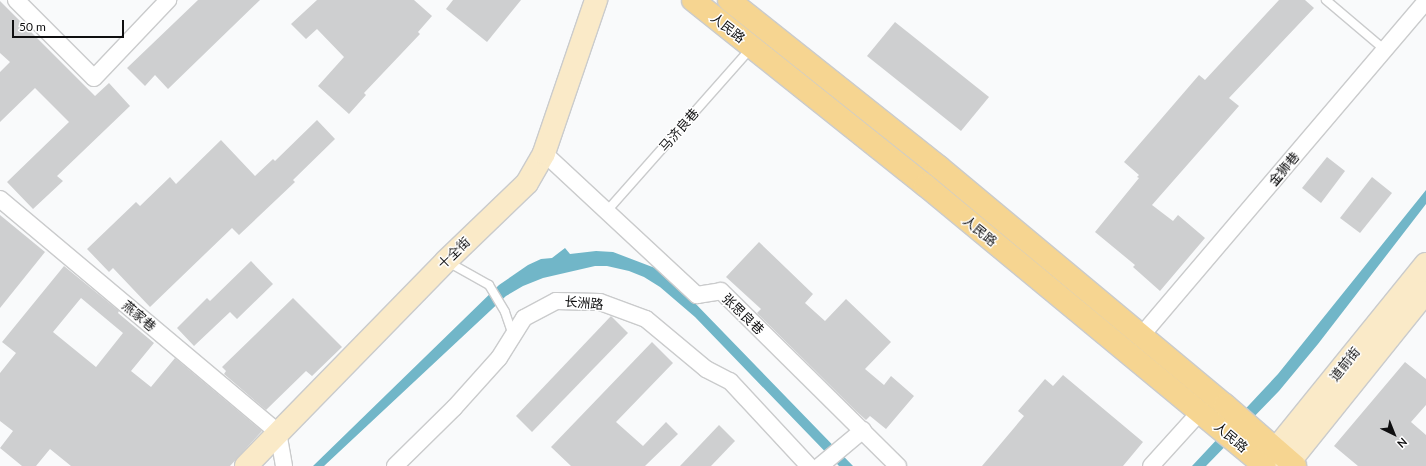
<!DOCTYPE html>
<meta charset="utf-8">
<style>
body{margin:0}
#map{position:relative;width:1426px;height:466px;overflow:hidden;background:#f9fafb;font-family:Lato,"Noto Sans SC",sans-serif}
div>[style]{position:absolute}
.water>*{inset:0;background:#71b6c8}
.building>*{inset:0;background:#cecfd0}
.roads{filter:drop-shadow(1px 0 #cacbcc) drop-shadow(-1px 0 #cacbcc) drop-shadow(0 1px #cacbcc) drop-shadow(0 -1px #cacbcc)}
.service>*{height:8px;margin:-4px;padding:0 4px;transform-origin:4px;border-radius:4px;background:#fff}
.minor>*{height:16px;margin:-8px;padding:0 8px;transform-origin:8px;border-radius:8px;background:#fff}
.secondary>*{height:22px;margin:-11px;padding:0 11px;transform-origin:11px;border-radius:11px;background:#faeac8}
.primary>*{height:22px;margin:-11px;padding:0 11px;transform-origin:11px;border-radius:11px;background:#f6d591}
span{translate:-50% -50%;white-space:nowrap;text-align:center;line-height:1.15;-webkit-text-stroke:3px #fff;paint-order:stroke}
.street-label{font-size:13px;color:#0f0f10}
.north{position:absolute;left:1374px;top:414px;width:40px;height:40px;-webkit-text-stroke:3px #fff;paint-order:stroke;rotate:137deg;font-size:11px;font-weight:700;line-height:16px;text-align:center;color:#0f0f10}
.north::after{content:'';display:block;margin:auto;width:14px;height:18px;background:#0f0f10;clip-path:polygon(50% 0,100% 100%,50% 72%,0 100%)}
.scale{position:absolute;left:12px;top:20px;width:112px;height:18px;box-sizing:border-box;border:2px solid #0f0f10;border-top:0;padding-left:5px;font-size:12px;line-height:14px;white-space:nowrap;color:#0f0f10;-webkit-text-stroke:3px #fff;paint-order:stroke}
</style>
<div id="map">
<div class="water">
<i style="clip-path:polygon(1426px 190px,1426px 204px,1318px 344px,1279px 391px,1206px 466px,1192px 466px,1278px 374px)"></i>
<i style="clip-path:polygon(565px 248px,570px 254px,596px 251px,613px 252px,655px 268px,691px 299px,853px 466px,839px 466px,695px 317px,660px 287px,644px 277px,629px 271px,607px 266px,595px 266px,543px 278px,523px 286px,506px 296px,324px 466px,313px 466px,499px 285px,528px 265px,541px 259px,552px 258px)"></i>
</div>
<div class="building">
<i style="clip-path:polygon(198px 0,260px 0,168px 89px,155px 75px,145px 86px,127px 68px)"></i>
<i style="clip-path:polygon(317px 0,414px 0,432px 16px,418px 32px,420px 34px,364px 93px,366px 95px,349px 114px,318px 86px,344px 57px,317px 29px,306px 39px,291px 24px)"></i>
<i style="clip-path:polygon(453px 0,521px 0,487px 42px,446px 9px)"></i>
<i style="clip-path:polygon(1279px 0,1305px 0,1314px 8px,1229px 98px,1239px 106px,1152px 205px,1173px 221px,1178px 215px,1205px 238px,1160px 291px,1133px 267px,1135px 265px,1095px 232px,1139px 178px,1137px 177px,1139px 175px,1124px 162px,1199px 75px,1205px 80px)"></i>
<i style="clip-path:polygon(0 1px,95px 96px,109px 83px,130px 106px,57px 176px,63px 181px,33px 209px,7px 182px,69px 122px,35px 88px,0 122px,0 72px,10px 62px,0 53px)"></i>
<i style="clip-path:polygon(895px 22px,989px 97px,961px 131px,867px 56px)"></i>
<i style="clip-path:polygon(317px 120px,335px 139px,293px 180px,295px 182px,239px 235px,232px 228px,150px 307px,113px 268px,109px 272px,87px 249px,136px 202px,140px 206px,170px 177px,176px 184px,221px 140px,255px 176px,273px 159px,275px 161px)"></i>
<i style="clip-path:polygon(1327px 157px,1345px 171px,1321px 203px,1302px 188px)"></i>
<i style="clip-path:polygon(1372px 177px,1392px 193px,1360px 233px,1340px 218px)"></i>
<i style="clip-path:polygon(0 215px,45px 252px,0 308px)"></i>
<i style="clip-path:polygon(759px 242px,813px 294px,805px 303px,825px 321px,846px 299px,891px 342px,865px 369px,884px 385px,891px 376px,914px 396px,886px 429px,870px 416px,866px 420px,856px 411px,757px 313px,761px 309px,726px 277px)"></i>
<i style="clip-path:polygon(251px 261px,273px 284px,237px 319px,230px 312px,194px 346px,177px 328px,207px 298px,210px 301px)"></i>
<i style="clip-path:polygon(evenodd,64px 266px,119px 311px,118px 313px,154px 343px,131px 371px,151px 387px,175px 358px,262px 431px,230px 466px,71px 466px,50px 449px,36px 466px,22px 466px,0 448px,13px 431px,0 421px,0 373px,16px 353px,2px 342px,64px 266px,81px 298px,123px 333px,96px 367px,53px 332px,81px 298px)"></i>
<i style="clip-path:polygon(293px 298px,342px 347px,312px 376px,306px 371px,266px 410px,224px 374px,226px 371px,222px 367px)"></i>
<i style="clip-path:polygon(611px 316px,628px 333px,532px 432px,516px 416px)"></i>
<i style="clip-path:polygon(652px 342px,673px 363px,616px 422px,643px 446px,666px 422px,678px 434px,645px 466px,571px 466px,551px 447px)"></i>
<i style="clip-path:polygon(1405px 362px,1426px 379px,1426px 405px,1411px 422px,1426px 435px,1426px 466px,1358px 466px,1334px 446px)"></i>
<i style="clip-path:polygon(1063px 375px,1143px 442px,1123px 466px,982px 466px,1024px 416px,1018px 411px,1045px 379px,1053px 386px)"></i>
<i style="clip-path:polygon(719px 425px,735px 441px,711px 466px,680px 466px)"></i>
</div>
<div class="roads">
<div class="service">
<i style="left:1326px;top:0;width:77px;rotate:40.3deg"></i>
<i style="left:606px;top:212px;width:219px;rotate:-48.5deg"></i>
<i style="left:448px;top:262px;width:47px;rotate:29.3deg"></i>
<i style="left:489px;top:285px;width:31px;rotate:59deg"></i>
<i style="left:505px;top:312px;width:24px;rotate:71deg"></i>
</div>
<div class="minor">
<i style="left:16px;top:0;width:110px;rotate:45deg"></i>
<i style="left:94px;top:78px;width:108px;rotate:-46.5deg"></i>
<i style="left:544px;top:153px;width:209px;rotate:42.9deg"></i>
<i style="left:697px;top:295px;width:24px;rotate:-9deg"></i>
<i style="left:721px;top:291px;width:249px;rotate:44.7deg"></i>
<i style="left:0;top:199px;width:363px;rotate:40deg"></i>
<i style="left:278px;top:432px;width:35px;rotate:80deg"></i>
<i style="left:1141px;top:336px;width:440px;rotate:-49.6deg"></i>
<i style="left:395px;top:466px;width:83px;rotate:-44.5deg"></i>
<i style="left:454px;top:408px;width:67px;rotate:-48deg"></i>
<i style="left:499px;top:358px;width:47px;rotate:-58deg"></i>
<i style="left:524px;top:318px;width:36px;rotate:-28deg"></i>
<i style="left:556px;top:301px;width:44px;rotate:1.3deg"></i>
<i style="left:600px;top:302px;width:49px;rotate:20.3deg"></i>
<i style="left:646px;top:319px;width:78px;rotate:39.8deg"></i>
<i style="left:706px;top:369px;width:27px;rotate:27deg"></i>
<i style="left:730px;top:381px;width:116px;rotate:47.1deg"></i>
<i style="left:820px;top:466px;width:56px;rotate:-39.9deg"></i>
<i style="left:1151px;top:466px;width:73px;rotate:-47.8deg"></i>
</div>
<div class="secondary">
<i style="left:1267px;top:465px;width:18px;rotate:-61deg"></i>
<i style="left:1276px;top:449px;width:238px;rotate:-51deg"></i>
<i style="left:246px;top:466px;width:286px;rotate:-45.7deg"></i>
<i style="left:446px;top:261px;width:112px;rotate:-43.9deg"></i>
<i style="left:527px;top:183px;width:34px;rotate:-60deg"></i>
<i style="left:544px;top:153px;width:162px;rotate:-71.2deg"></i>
<i style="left:1286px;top:466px;width:223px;rotate:-51.2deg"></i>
</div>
<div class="primary">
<i style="left:693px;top:0;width:297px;rotate:38.6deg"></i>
<i style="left:925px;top:185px;width:441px;rotate:39.6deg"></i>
<i style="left:729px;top:0;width:268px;rotate:38.5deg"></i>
<i style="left:939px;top:167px;width:372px;rotate:39.8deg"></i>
<i style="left:1225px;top:405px;width:93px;rotate:41.1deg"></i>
</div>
</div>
<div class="street-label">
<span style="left:728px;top:28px;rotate:38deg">人民路</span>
<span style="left:679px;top:130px;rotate:-49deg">马济良巷</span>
<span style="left:1284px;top:169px;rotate:-50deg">金狮巷</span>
<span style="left:980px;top:231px;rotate:39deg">人民路</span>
<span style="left:454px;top:253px;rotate:-44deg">十全街</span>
<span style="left:584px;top:303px;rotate:5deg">长洲路</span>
<span style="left:743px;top:314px;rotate:44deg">张思良巷</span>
<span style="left:139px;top:316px;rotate:40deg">燕家巷</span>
<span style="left:1345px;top:364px;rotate:-51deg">道前街</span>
<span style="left:1231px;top:437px;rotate:40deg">人民路</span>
</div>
<div class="north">N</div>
<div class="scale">50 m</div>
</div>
